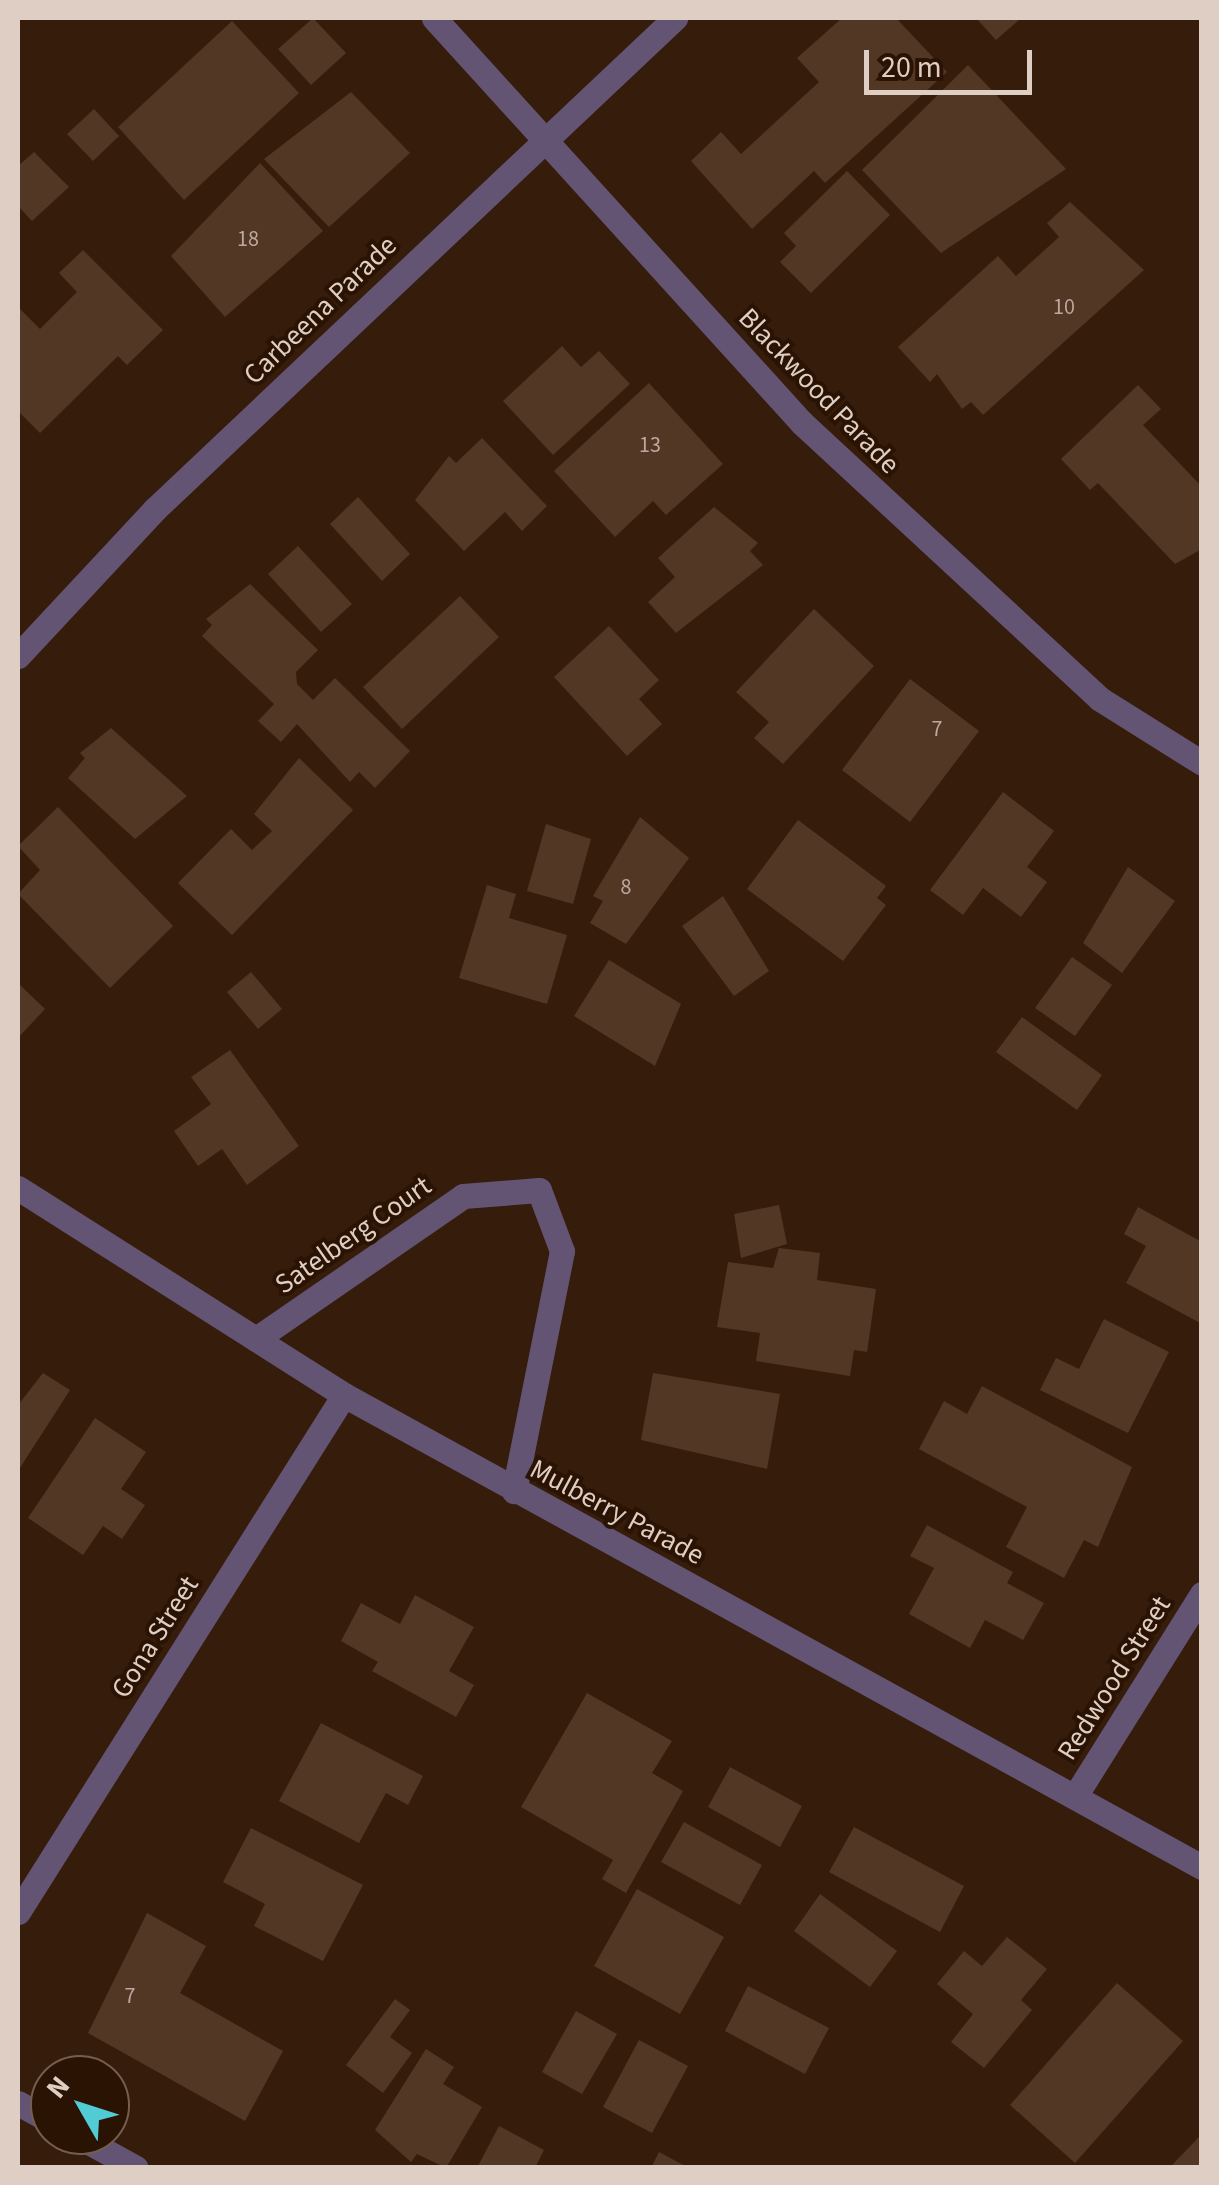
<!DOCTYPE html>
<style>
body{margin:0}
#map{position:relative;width:1219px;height:2185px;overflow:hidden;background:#361c0b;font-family:"Source Sans 3",sans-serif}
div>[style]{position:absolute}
.building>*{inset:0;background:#533725}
.minor>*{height:25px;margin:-12.5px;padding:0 12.5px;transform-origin:12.5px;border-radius:12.5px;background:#635474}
span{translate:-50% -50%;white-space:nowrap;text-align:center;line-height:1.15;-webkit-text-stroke:8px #2b1303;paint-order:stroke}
.number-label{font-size:22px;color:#bca89c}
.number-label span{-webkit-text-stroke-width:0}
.street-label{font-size:28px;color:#dfcec3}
.frame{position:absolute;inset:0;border:20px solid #dfcec3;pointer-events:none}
.north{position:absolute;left:30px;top:2055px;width:100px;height:100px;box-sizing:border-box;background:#2b1303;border:2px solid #735e50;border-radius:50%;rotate:309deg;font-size:28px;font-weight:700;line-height:40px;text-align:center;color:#dfcec3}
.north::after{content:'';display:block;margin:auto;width:35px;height:45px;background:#51ccd4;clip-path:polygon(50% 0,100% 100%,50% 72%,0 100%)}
.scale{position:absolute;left:864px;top:50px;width:168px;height:45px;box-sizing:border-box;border:5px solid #dfcec3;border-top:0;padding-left:12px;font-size:30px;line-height:35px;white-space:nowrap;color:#dfcec3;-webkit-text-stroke:8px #2b1303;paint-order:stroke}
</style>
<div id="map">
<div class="building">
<i style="clip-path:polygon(313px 18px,346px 53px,311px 85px,278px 49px)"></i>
<i style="clip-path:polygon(842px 18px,896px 18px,947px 72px,825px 183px,814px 171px,752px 229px,691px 161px,721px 132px,741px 154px,819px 82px,797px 58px)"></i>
<i style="clip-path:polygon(976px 18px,1021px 18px,996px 40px)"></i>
<i style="clip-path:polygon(232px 21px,299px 93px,184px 200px,118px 127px)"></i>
<i style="clip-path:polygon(968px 65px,1066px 169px,941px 253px,862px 170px)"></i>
<i style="clip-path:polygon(351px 92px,410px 153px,329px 227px,264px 159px)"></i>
<i style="clip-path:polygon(94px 109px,119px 136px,93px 161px,67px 134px)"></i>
<i style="clip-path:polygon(34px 152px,69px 187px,32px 221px,18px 206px,18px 166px)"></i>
<i style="clip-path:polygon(260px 163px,323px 231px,225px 317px,171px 256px)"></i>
<i style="clip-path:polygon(847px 171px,890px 215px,811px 293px,780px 262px,796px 246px,784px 233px)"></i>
<i style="clip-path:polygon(1070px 202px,1144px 270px,983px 415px,971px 402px,962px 409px,937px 374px,930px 382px,898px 347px,998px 256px,1016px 276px,1059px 237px,1047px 223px)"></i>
<i style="clip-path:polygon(83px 250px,163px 330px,127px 365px,118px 356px,40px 433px,18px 411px,18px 307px,40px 329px,77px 292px,59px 273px)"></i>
<i style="clip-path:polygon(562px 346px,581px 367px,599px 351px,630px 384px,553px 455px,503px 401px)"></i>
<i style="clip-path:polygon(649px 383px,723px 464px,666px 515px,653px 501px,615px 537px,554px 471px)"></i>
<i style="clip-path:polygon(1138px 385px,1161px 409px,1143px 425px,1202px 487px,1202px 549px,1175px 564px,1098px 483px,1090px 490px,1061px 459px)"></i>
<i style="clip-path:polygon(482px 438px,547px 506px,522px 531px,505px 512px,464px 551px,415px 500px,449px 456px,456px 463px)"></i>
<i style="clip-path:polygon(358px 497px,410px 554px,382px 581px,330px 524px)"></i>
<i style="clip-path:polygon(714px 507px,758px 543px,750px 551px,763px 565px,676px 633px,648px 602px,675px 577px,658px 558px)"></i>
<i style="clip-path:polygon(298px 546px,352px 604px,321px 632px,268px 574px)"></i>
<i style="clip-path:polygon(250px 584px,318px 650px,296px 672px,297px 684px,313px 700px,335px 678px,410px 751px,375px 788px,359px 772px,350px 782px,297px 724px,281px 742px,258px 721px,274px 704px,202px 636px,212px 625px,206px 619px)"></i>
<i style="clip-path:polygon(460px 596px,499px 637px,402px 729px,363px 687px)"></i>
<i style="clip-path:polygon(814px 609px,874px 666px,783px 764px,754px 738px,769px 722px,736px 692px)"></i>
<i style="clip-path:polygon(609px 626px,659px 680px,639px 699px,662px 724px,627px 756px,554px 677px)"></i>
<i style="clip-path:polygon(910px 679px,979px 731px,910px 822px,842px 770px)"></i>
<i style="clip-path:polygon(111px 728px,187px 796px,135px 839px,68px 778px,85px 758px,80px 753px)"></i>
<i style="clip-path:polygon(299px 758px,353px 810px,232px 935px,178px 883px,231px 829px,252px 850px,272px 831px,254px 814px)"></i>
<i style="clip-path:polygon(1003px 792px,1054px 831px,1027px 867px,1047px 882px,1021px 917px,983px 888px,963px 915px,930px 890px)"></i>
<i style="clip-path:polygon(58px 807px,173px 926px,110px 988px,18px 894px,40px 870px,18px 846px)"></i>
<i style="clip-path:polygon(640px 817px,689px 858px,626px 944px,590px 923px,603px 901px,593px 896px)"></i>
<i style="clip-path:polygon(798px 820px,886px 886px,877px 898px,886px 905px,843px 961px,747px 889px)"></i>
<i style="clip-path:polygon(546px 824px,591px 839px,573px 904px,527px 891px)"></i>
<i style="clip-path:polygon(1128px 867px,1175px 901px,1122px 973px,1083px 943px)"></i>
<i style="clip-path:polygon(487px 885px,516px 894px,509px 918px,567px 935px,547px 1004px,459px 978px)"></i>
<i style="clip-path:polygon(723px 896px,769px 971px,734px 996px,682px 926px)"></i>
<i style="clip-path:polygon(1072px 957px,1112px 985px,1075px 1036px,1035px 1008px)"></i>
<i style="clip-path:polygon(609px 960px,681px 1004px,655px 1066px,574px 1016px)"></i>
<i style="clip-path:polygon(251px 972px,282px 1009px,258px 1029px,227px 992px)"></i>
<i style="clip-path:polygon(18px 983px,45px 1009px,18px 1038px)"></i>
<i style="clip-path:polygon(1022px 1017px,1102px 1075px,1077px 1110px,996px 1052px)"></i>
<i style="clip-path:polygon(230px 1050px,299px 1146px,247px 1185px,222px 1149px,198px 1166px,174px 1131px,211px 1104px,191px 1077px)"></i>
<i style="clip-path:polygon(779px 1205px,787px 1244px,741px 1258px,734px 1214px)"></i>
<i style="clip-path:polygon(1138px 1207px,1202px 1242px,1202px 1324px,1126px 1283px,1146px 1246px,1124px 1234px)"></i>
<i style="clip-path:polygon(779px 1248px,820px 1253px,817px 1280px,876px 1289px,867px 1352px,854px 1350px,850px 1376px,756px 1361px,760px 1333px,717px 1327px,728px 1262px,773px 1268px)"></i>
<i style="clip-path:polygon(1104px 1319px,1169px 1352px,1128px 1433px,1040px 1390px,1056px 1358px,1079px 1369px)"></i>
<i style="clip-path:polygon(43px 1373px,70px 1390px,18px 1471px,18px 1405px)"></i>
<i style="clip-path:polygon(653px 1373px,780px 1394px,767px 1469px,641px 1440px)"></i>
<i style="clip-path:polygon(982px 1386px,1132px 1467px,1098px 1547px,1084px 1540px,1064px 1578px,1006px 1547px,1027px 1507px,919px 1449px,944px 1401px,967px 1414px)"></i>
<i style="clip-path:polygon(95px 1418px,146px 1452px,121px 1489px,145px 1505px,122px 1539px,103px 1526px,83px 1555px,28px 1518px)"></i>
<i style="clip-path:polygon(927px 1525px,1013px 1572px,1007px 1583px,1044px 1603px,1023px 1640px,985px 1620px,970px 1648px,909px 1614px,934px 1568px,910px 1556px)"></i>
<i style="clip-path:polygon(415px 1595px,474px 1627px,449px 1671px,474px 1685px,456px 1717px,372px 1671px,378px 1662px,341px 1641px,361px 1603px,400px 1624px)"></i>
<i style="clip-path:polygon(587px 1693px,672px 1741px,652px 1773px,683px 1791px,626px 1893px,602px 1879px,613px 1860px,521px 1807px)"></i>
<i style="clip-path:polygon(321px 1723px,423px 1776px,408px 1805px,386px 1793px,359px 1843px,279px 1801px)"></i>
<i style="clip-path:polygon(730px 1767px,802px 1806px,780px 1847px,708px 1807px)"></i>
<i style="clip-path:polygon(684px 1822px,762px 1865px,740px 1905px,661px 1862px)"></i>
<i style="clip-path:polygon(854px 1827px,964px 1886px,940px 1932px,829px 1872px)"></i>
<i style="clip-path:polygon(251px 1828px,363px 1885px,323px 1961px,254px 1926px,265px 1904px,223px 1882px)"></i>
<i style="clip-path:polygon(637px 1889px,724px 1937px,680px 2014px,594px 1966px)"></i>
<i style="clip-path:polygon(820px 1894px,897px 1951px,870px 1987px,794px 1931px)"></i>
<i style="clip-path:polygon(147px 1913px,206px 1946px,180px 1993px,283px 2051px,245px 2121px,88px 2033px)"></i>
<i style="clip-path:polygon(1007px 1937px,1047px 1969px,1021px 2000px,1032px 2010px,984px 2068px,951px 2042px,973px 2014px,937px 1984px,964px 1951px,982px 1966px)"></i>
<i style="clip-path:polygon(1117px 1983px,1183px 2041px,1075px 2163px,1010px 2105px)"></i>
<i style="clip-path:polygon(748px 1986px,829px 2028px,805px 2074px,725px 2031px)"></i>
<i style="clip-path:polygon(395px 1999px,410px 2010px,390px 2037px,412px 2053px,383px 2093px,346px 2065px)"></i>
<i style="clip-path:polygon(576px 2011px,617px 2034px,582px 2094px,542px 2072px)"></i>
<i style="clip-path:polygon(639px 2040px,688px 2066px,652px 2133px,603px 2107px)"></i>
<i style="clip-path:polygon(426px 2049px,454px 2067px,443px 2084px,482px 2107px,446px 2168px,417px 2154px,411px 2162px,375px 2130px)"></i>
<i style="clip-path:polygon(499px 2126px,544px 2150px,535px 2168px,477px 2168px)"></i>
<i style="clip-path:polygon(1202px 2134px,1202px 2168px,1169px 2168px)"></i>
<i style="clip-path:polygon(659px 2152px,689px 2168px,651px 2168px)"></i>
</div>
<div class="minor">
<i style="left:434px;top:18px;width:547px;rotate:47.74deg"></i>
<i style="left:802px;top:423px;width:406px;rotate:42.8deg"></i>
<i style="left:1100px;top:699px;width:120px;rotate:32.1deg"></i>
<i style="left:18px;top:656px;width:200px;rotate:-47deg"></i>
<i style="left:154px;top:510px;width:717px;rotate:-43.36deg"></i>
<i style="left:18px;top:1188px;width:386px;rotate:32.4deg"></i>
<i style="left:344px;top:1395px;width:979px;rotate:28.82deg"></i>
<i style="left:256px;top:1339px;width:252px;rotate:-34.6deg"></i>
<i style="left:463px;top:1196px;width:76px;rotate:-4.5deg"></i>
<i style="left:539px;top:1190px;width:65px;rotate:69.3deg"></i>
<i style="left:562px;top:1251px;width:245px;rotate:101.3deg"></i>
<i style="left:1077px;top:1793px;width:235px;rotate:-57.9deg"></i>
<i style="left:18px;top:1912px;width:611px;rotate:-57.77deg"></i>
<i style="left:18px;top:2103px;width:37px;rotate:29deg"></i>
<i style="left:76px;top:2135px;width:68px;rotate:28.8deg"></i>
</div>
<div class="number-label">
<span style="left:248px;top:240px">18</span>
<span style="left:1064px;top:308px">10</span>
<span style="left:650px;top:446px">13</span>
<span style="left:937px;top:730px">7</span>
<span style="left:626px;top:888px">8</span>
<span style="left:130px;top:1997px">7</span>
</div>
<div class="street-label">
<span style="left:320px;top:310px;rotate:-44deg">Carbeena Parade</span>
<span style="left:819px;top:391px;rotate:46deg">Blackwood Parade</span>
<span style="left:353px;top:1235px;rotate:-35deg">Satelberg Court</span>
<span style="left:617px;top:1512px;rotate:28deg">Mulberry Parade</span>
<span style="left:155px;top:1637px;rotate:-58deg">Gona Street</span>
<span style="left:1114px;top:1678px;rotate:-58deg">Redwood Street</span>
</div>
<div class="frame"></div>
<div class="north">N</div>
<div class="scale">20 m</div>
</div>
